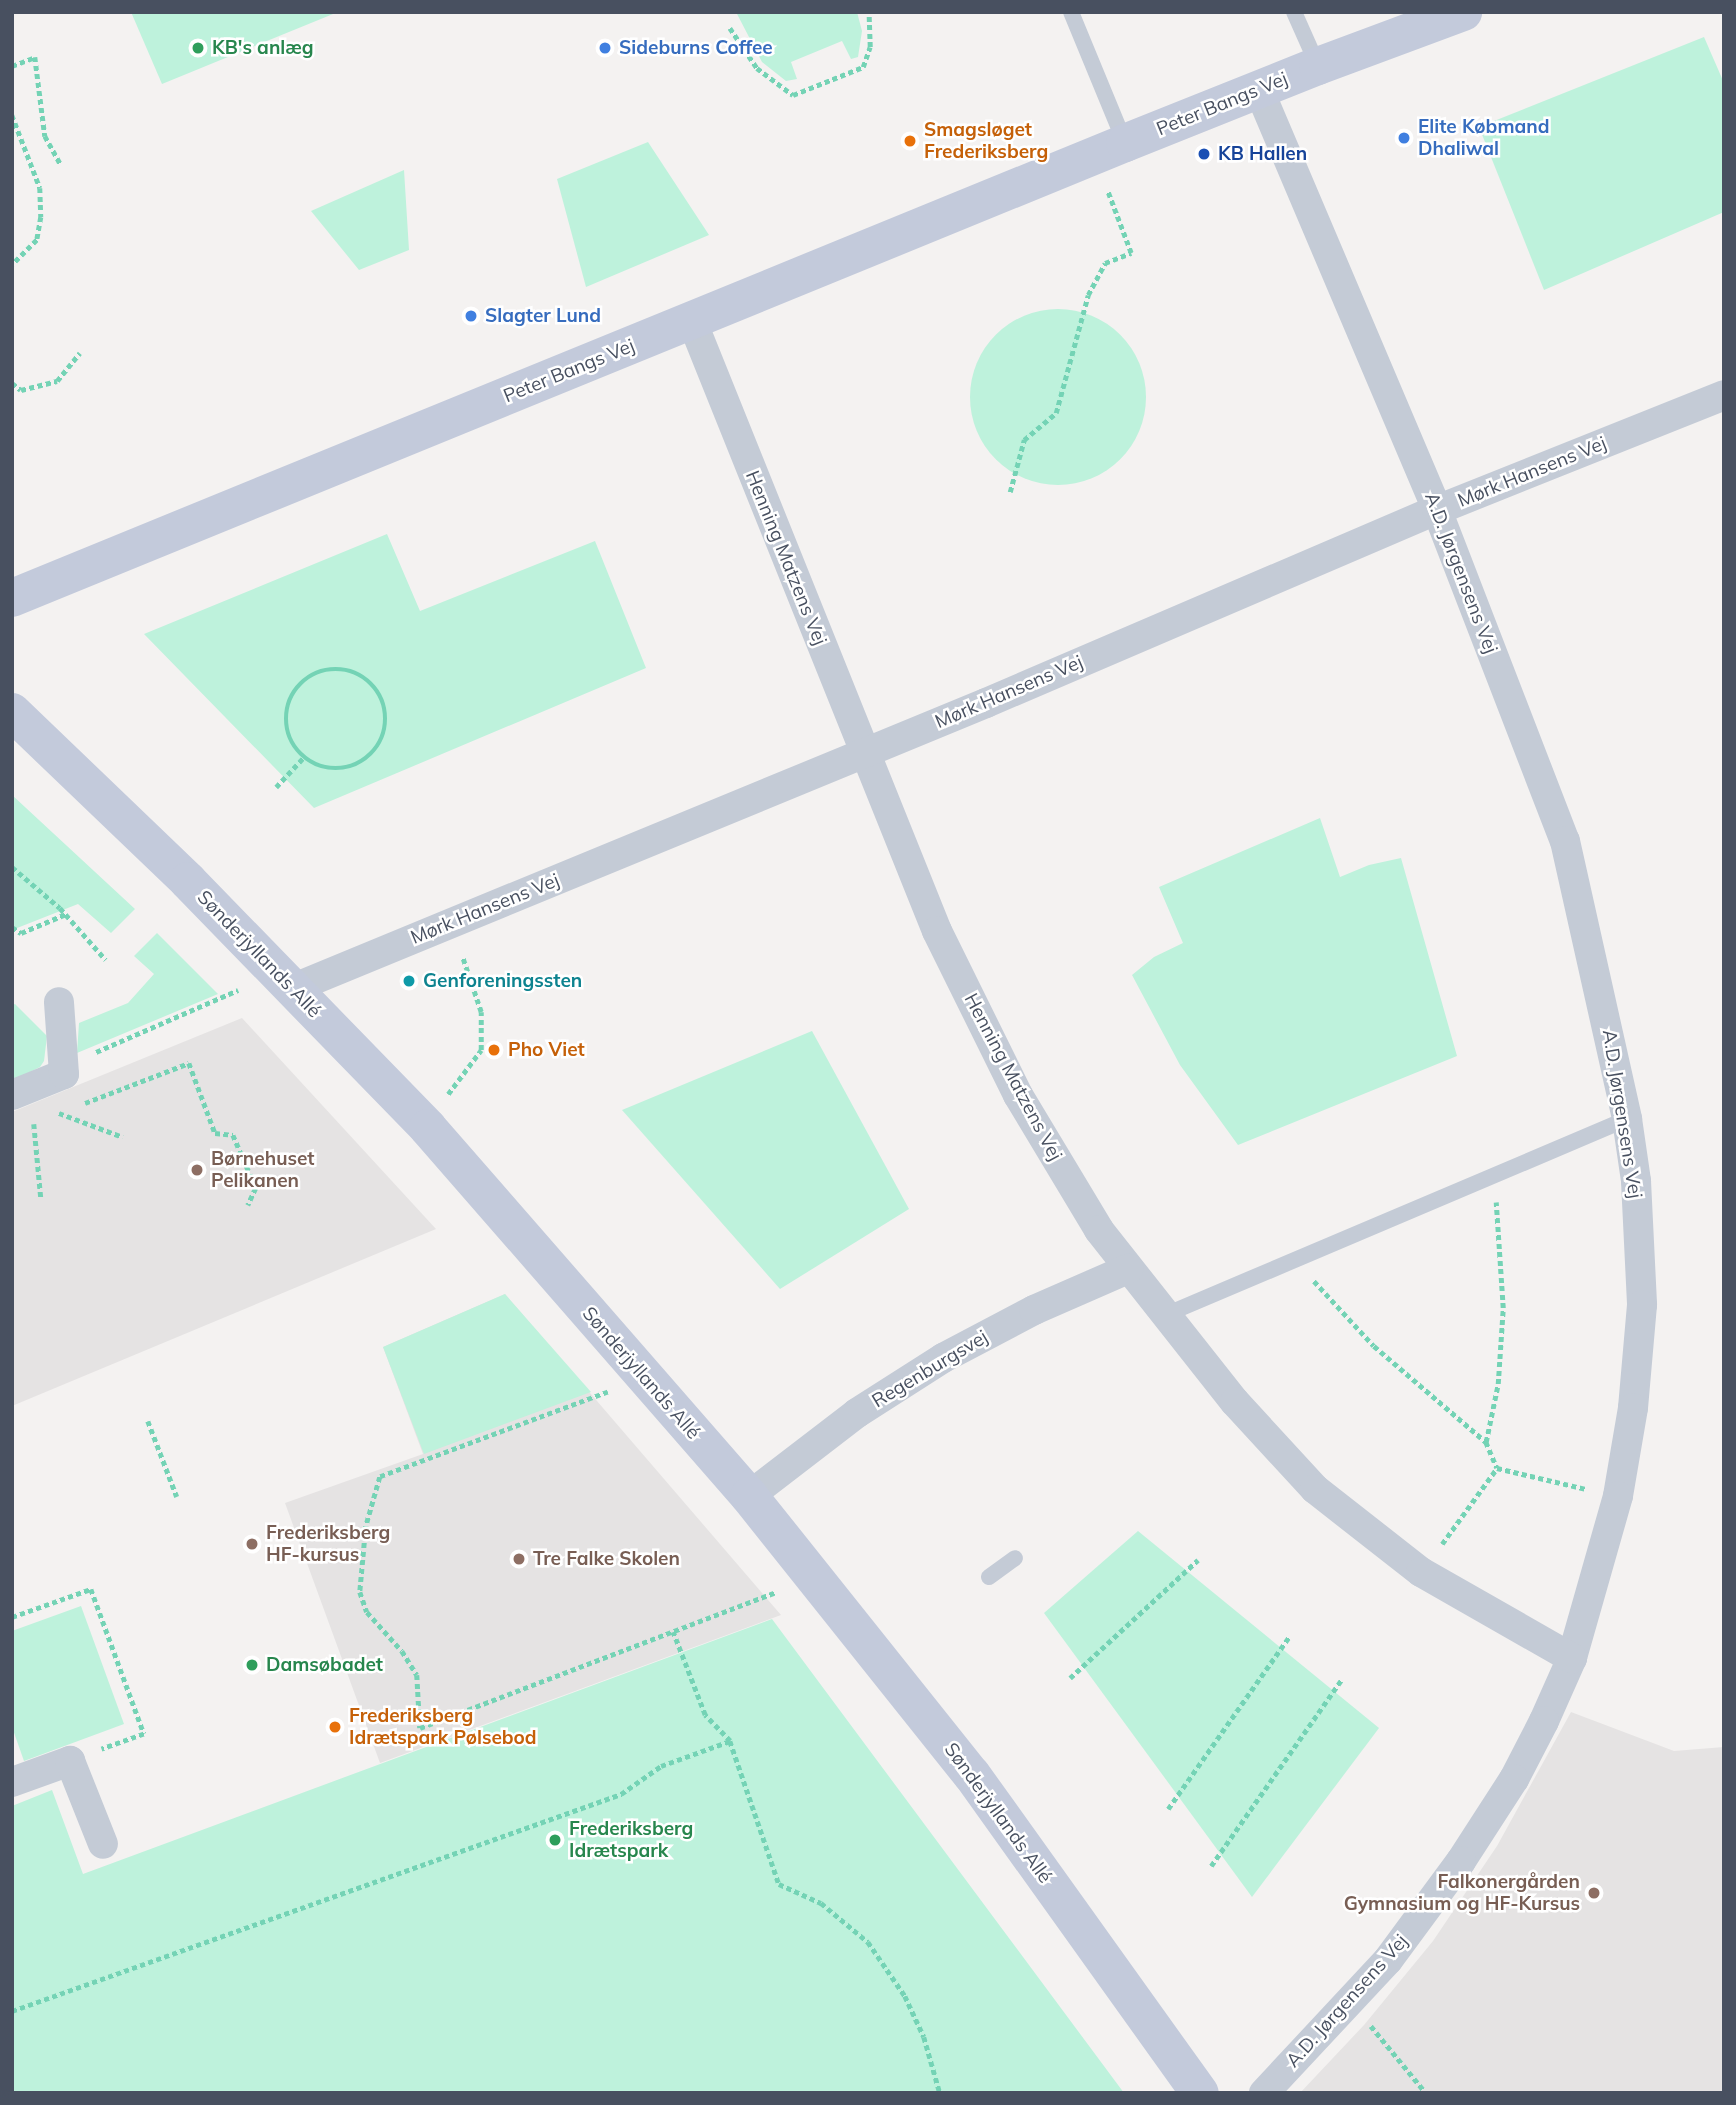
<!DOCTYPE html>
<meta charset="utf-8">
<style>
body{margin:0}
#map{position:relative;width:1736px;height:2105px;overflow:hidden;background:#f4f2f1;font-family:Mulish,sans-serif}
div>[style]{position:absolute}
.education>*{inset:0;background:#e5e3e3}
.green>*{inset:0;background:#bef2dc}
.round{border-radius:50%}
.path>*{height:4.5px;margin-top:-2.25px;transform-origin:0;background:repeating-linear-gradient(90deg,#74d3b5 0 5px,transparent 0 8.5px)}
.path>.ring{margin:-2.25px;padding:0;box-sizing:content-box;background:none;border:4.5px solid #74d3b5;border-radius:50%}
.lane>*{height:16px;margin:-8px;padding:0 8px;transform-origin:8px;border-radius:8px;background:#c4cbd6}
.street>*{height:30px;margin:-15px;padding:0 15px;transform-origin:15px;border-radius:15px;background:#c4cbd6}
.secondary>*{height:38px;margin:-19px;padding:0 19px;transform-origin:19px;border-radius:19px;background:#c3cadb}
.dots>*{width:19px;height:19px;translate:-50% -50%;box-sizing:border-box;border:4px solid #fff;border-radius:50%}
span{translate:-50% -50%;white-space:nowrap;text-align:center;line-height:1.15;-webkit-text-stroke:5px #fff;paint-order:stroke}
.leisure-label{font-size:19px;color:#27864d;font-weight:700}
.left{translate:0 -50%;text-align:left}
.shop-label{font-size:19px;color:#366cbe;font-weight:700}
.street-label{font-size:19px;color:#485060}
.food-label{font-size:19px;color:#c56008;font-weight:700}
.transit-label{font-size:19px;color:#164399;font-weight:700}
.culture-label{font-size:19px;color:#0d838f;font-weight:700}
.education-label{font-size:19px;color:#785e54;font-weight:700}
.right{translate:-100% -50%;text-align:right}
.frame{position:absolute;inset:0;border:14px solid #485060;pointer-events:none}
</style>
<div id="map">
<div class="education">
<i style="clip-path:polygon(242px 1018px,436px 1229px,12px 1406px,12px 1112px)"></i>
<i style="clip-path:polygon(505px 1294px,781px 1615px,380px 1763px,285px 1503px,423px 1454px,383px 1347px)"></i>
<i style="clip-path:polygon(1571px 1712px,1674px 1751px,1724px 1747px,1724px 2093px,1300px 2093px,1364px 2025px,1433px 1941px,1497px 1846px)"></i>
</div>
<div class="green">
<i style="clip-path:polygon(131px 12px,338px 12px,162px 84px)"></i>
<i style="clip-path:polygon(736px 12px,857px 12px,862px 31px,858px 57px,851px 59px,842px 41px,791px 62px,797px 79px,786px 81px,762px 62px)"></i>
<i style="clip-path:polygon(1704px 37px,1724px 83px,1724px 212px,1544px 290px,1479px 127px)"></i>
<i style="clip-path:polygon(648px 142px,709px 235px,586px 287px,557px 179px)"></i>
<i style="clip-path:polygon(404px 170px,409px 250px,359px 270px,311px 211px)"></i>
<i class="round" style="left:970px;top:309px;width:176px;height:176px"></i>
<i style="clip-path:polygon(387px 534px,420px 611px,595px 541px,646px 668px,314px 808px,144px 634px)"></i>
<i style="clip-path:polygon(12px 795px,135px 909px,111px 933px,78px 904px,12px 930px)"></i>
<i style="clip-path:polygon(1320px 818px,1340px 877px,1369px 865px,1401px 858px,1457px 1056px,1238px 1145px,1180px 1065px,1132px 975px,1154px 957px,1183px 943px,1159px 887px)"></i>
<i style="clip-path:polygon(157px 933px,218px 994px,77px 1053px,79px 1023px,128px 1003px,154px 974px,134px 956px)"></i>
<i style="clip-path:polygon(15px 1004px,47px 1036px,44px 1061px,40px 1067px,12px 1081px,12px 1005px)"></i>
<i style="clip-path:polygon(812px 1031px,909px 1209px,780px 1289px,622px 1110px)"></i>
<i style="clip-path:polygon(505px 1294px,591px 1392px,424px 1454px,383px 1347px)"></i>
<i style="clip-path:polygon(1138px 1531px,1379px 1728px,1252px 1897px,1044px 1613px)"></i>
<i style="clip-path:polygon(81px 1606px,124px 1724px,24px 1761px,12px 1727px,12px 1631px)"></i>
<i style="clip-path:polygon(772px 1619px,1124px 2093px,12px 2093px,12px 1806px,52px 1790px,83px 1874px)"></i>
</div>
<div class="path">
<i style="left:730px;top:28px;width:48px;rotate:56deg"></i>
<i style="left:757px;top:68px;width:45px;rotate:36.9deg"></i>
<i style="left:793px;top:95px;width:75px;rotate:-21.8deg"></i>
<i style="left:863px;top:67px;width:21px;rotate:-71deg"></i>
<i style="left:870px;top:47px;width:35px;rotate:-92deg"></i>
<i style="left:12px;top:66px;width:25px;rotate:-21deg"></i>
<i style="left:35px;top:57px;width:80px;rotate:82.8deg"></i>
<i style="left:45px;top:136px;width:31px;rotate:61deg"></i>
<i style="left:12px;top:115px;width:78px;rotate:69deg"></i>
<i style="left:40px;top:188px;width:29px;rotate:88deg"></i>
<i style="left:41px;top:217px;width:23px;rotate:100deg"></i>
<i style="left:37px;top:240px;width:35px;rotate:135deg"></i>
<i style="left:12px;top:383px;width:11px;rotate:38deg"></i>
<i style="left:21px;top:390px;width:37px;rotate:-14deg"></i>
<i style="left:57px;top:381px;width:36px;rotate:-51deg"></i>
<i style="left:1010px;top:492px;width:54px;rotate:-74.9deg"></i>
<i style="left:1024px;top:440px;width:42px;rotate:-40.2deg"></i>
<i style="left:1056px;top:413px;width:122px;rotate:-74.8deg"></i>
<i style="left:1088px;top:295px;width:36px;rotate:-62deg"></i>
<i style="left:1105px;top:263px;width:28px;rotate:-21deg"></i>
<i style="left:1131px;top:253px;width:65px;rotate:-110.7deg"></i>
<i class="ring" style="left:286px;top:669px;width:95.5px;height:95.5px"></i>
<i style="left:276px;top:787px;width:40px;rotate:-47deg"></i>
<i style="left:12px;top:867px;width:63px;rotate:40.5deg"></i>
<i style="left:60px;top:908px;width:69px;rotate:48.5deg"></i>
<i style="left:12px;top:927px;width:11px;rotate:34deg"></i>
<i style="left:21px;top:933px;width:49px;rotate:-22.9deg"></i>
<i style="left:96px;top:1052px;width:155px;rotate:-23.6deg"></i>
<i style="left:448px;top:1094px;width:55px;rotate:-53.1deg"></i>
<i style="left:481px;top:1050px;width:38px;rotate:-90deg"></i>
<i style="left:481px;top:1012px;width:59px;rotate:-108.7deg"></i>
<i style="left:85px;top:1103px;width:111px;rotate:-21deg"></i>
<i style="left:189px;top:1063px;width:75px;rotate:69.6deg"></i>
<i style="left:215px;top:1133px;width:18px;rotate:6deg"></i>
<i style="left:233px;top:1135px;width:58px;rotate:66.5deg"></i>
<i style="left:256px;top:1188px;width:19px;rotate:115deg"></i>
<i style="left:59px;top:1113px;width:68px;rotate:20.6deg"></i>
<i style="left:34px;top:1124px;width:74px;rotate:84.6deg"></i>
<i style="left:1314px;top:1281px;width:88px;rotate:47.3deg"></i>
<i style="left:1374px;top:1346px;width:148px;rotate:40.6deg"></i>
<i style="left:1486px;top:1442px;width:59px;rotate:-78.3deg"></i>
<i style="left:1498px;top:1384px;width:76px;rotate:-86.2deg"></i>
<i style="left:1503px;top:1308px;width:106px;rotate:-93.8deg"></i>
<i style="left:608px;top:1392px;width:243px;rotate:159.6deg"></i>
<i style="left:380px;top:1477px;width:51px;rotate:105.9deg"></i>
<i style="left:366px;top:1526px;width:66px;rotate:95.2deg"></i>
<i style="left:360px;top:1592px;width:21px;rotate:71deg"></i>
<i style="left:367px;top:1612px;width:52px;rotate:48.1deg"></i>
<i style="left:402px;top:1651px;width:28px;rotate:58deg"></i>
<i style="left:417px;top:1675px;width:53px;rotate:86.8deg"></i>
<i style="left:420px;top:1728px;width:381px;rotate:-20.9deg"></i>
<i style="left:148px;top:1421px;width:81px;rotate:69.1deg"></i>
<i style="left:1486px;top:1442px;width:28px;rotate:67deg"></i>
<i style="left:1497px;top:1468px;width:91px;rotate:13.3deg"></i>
<i style="left:1442px;top:1544px;width:94px;rotate:-54.1deg"></i>
<i style="left:12px;top:1617px;width:84px;rotate:-19.5deg"></i>
<i style="left:91px;top:1589px;width:154px;rotate:69.9deg"></i>
<i style="left:144px;top:1734px;width:45px;rotate:160.3deg"></i>
<i style="left:1070px;top:1678px;width:174px;rotate:-42.7deg"></i>
<i style="left:730px;top:1741px;width:151px;rotate:71.1deg"></i>
<i style="left:779px;top:1884px;width:46px;rotate:24.3deg"></i>
<i style="left:821px;top:1903px;width:61px;rotate:39.7deg"></i>
<i style="left:868px;top:1942px;width:65px;rotate:55.6deg"></i>
<i style="left:905px;top:1996px;width:45px;rotate:65.1deg"></i>
<i style="left:924px;top:2037px;width:58px;rotate:74.1deg"></i>
<i style="left:1168px;top:1809px;width:210px;rotate:-54.9deg"></i>
<i style="left:1211px;top:1866px;width:228px;rotate:-55deg"></i>
<i style="left:12px;top:2011px;width:647px;rotate:-19.61deg"></i>
<i style="left:621px;top:1794px;width:49px;rotate:-35deg"></i>
<i style="left:661px;top:1766px;width:73px;rotate:-19.9deg"></i>
<i style="left:730px;top:1741px;width:36px;rotate:-134deg"></i>
<i style="left:705px;top:1715px;width:89px;rotate:-111.1deg"></i>
<i style="left:1371px;top:2026px;width:87px;rotate:50.6deg"></i>
</div>
<div class="lane">
<i style="left:1071px;top:12px;width:142px;rotate:67.6deg"></i>
<i style="left:1294px;top:12px;width:59px;rotate:66deg"></i>
<i style="left:1165px;top:1315px;width:502px;rotate:-22.99deg"></i>
<i style="left:989px;top:1577px;width:32px;rotate:-36deg"></i>
</div>
<div class="street">
<i style="left:1259px;top:90px;width:456px;rotate:67deg"></i>
<i style="left:1437px;top:510px;width:355px;rotate:68.9deg"></i>
<i style="left:1565px;top:841px;width:285px;rotate:77.4deg"></i>
<i style="left:1627px;top:1119px;width:63px;rotate:81.7deg"></i>
<i style="left:1636px;top:1181px;width:124px;rotate:87.2deg"></i>
<i style="left:1642px;top:1305px;width:103px;rotate:95deg"></i>
<i style="left:1633px;top:1408px;width:89px;rotate:99.7deg"></i>
<i style="left:1618px;top:1496px;width:168px;rotate:105.9deg"></i>
<i style="left:1572px;top:1658px;width:69px;rotate:114deg"></i>
<i style="left:1544px;top:1721px;width:65px;rotate:117.3deg"></i>
<i style="left:1514px;top:1779px;width:98px;rotate:122.9deg"></i>
<i style="left:1461px;top:1861px;width:123px;rotate:126.4deg"></i>
<i style="left:1388px;top:1960px;width:182px;rotate:133deg"></i>
<i style="left:692px;top:321px;width:657px;rotate:68.12deg"></i>
<i style="left:937px;top:931px;width:183px;rotate:63.7deg"></i>
<i style="left:1018px;top:1095px;width:157px;rotate:59deg"></i>
<i style="left:1099px;top:1230px;width:219px;rotate:51.7deg"></i>
<i style="left:1235px;top:1402px;width:118px;rotate:47.4deg"></i>
<i style="left:1315px;top:1489px;width:135px;rotate:38.1deg"></i>
<i style="left:1421px;top:1572px;width:174px;rotate:29.7deg"></i>
<i style="left:294px;top:988px;width:748px;rotate:-22.38deg"></i>
<i style="left:986px;top:703px;width:491px;rotate:-23.2deg"></i>
<i style="left:1437px;top:510px;width:309px;rotate:-21.8deg"></i>
<i style="left:12px;top:1095px;width:56px;rotate:-22deg"></i>
<i style="left:64px;top:1074px;width:72px;rotate:-94deg"></i>
<i style="left:749px;top:1496px;width:136px;rotate:-37.5deg"></i>
<i style="left:857px;top:1413px;width:102px;rotate:-32.6deg"></i>
<i style="left:943px;top:1358px;width:103px;rotate:-27.8deg"></i>
<i style="left:1034px;top:1310px;width:103px;rotate:-23.6deg"></i>
<i style="left:12px;top:1782px;width:62px;rotate:-19.9deg"></i>
<i style="left:70px;top:1761px;width:89px;rotate:68.3deg"></i>
</div>
<div class="secondary">
<i style="left:12px;top:598px;width:1202px;rotate:-22.23deg"></i>
<i style="left:1125px;top:143px;width:208px;rotate:-21.8deg"></i>
<i style="left:1318px;top:66px;width:155px;rotate:-20.4deg"></i>
<i style="left:12px;top:712px;width:244px;rotate:43.8deg"></i>
<i style="left:188px;top:881px;width:344px;rotate:45.8deg"></i>
<i style="left:428px;top:1128px;width:488px;rotate:48.9deg"></i>
<i style="left:749px;top:1496px;width:357px;rotate:51.4deg"></i>
<i style="left:972px;top:1775px;width:391px;rotate:54.4deg"></i>
</div>
<div class="dots">
<i style="left:198px;top:48px;background:#2e9e5b"></i>
<i style="left:605px;top:48px;background:#3f7fe0"></i>
<i style="left:1404px;top:138px;background:#3f7fe0"></i>
<i style="left:910px;top:141px;background:#e8710a"></i>
<i style="left:1204px;top:154px;background:#1a4fb4"></i>
<i style="left:471px;top:316px;background:#3f7fe0"></i>
<i style="left:409px;top:981px;background:#0f9aa8"></i>
<i style="left:494px;top:1050px;background:#e8710a"></i>
<i style="left:197px;top:1170px;background:#8d6e63"></i>
<i style="left:252px;top:1544px;background:#8d6e63"></i>
<i style="left:519px;top:1559px;background:#8d6e63"></i>
<i style="left:252px;top:1665px;background:#2e9e5b"></i>
<i style="left:335px;top:1727px;background:#e8710a"></i>
<i style="left:555px;top:1840px;background:#2e9e5b"></i>
<i style="left:1594px;top:1893px;background:#8d6e63"></i>
</div>
<div class="leisure-label">
<span class="left" style="left:212px;top:48px">KB's anlæg</span>
<span class="left" style="left:266px;top:1665px">Damsøbadet</span>
<span class="left" style="left:569px;top:1840px">Frederiksberg<br>Idrætspark</span>
</div>
<div class="shop-label">
<span class="left" style="left:619px;top:48px">Sideburns Coffee</span>
<span class="left" style="left:1418px;top:138px">Elite Købmand<br>Dhaliwal</span>
<span class="left" style="left:485px;top:316px">Slagter Lund</span>
</div>
<div class="street-label">
<span style="left:1222px;top:104px;rotate:-22deg">Peter Bangs Vej</span>
<span style="left:569px;top:371px;rotate:-22deg">Peter Bangs Vej</span>
<span style="left:1532px;top:472px;rotate:-22deg">Mørk Hansens Vej</span>
<span style="left:786px;top:558px;rotate:68deg">Henning Matzens Vej</span>
<span style="left:1461px;top:573px;rotate:69deg">A.D. Jørgensens Vej</span>
<span style="left:1009px;top:692px;rotate:-23deg">Mørk Hansens Vej</span>
<span style="left:485px;top:909px;rotate:-22deg">Mørk Hansens Vej</span>
<span style="left:259px;top:954px;rotate:46deg">Sønderjyllands Allé</span>
<span style="left:1013px;top:1077px;rotate:62deg">Henning Matzens Vej</span>
<span style="left:1622px;top:1114px;rotate:81deg">A.D. Jørgensens Vej</span>
<span style="left:930px;top:1369px;rotate:-31deg">Regenburgsvej</span>
<span style="left:641px;top:1373px;rotate:49deg">Sønderjyllands Allé</span>
<span style="left:998px;top:1813px;rotate:54deg">Sønderjyllands Allé</span>
<span style="left:1347px;top:2001px;rotate:-48deg">A.D. Jørgensens Vej</span>
</div>
<div class="food-label">
<span class="left" style="left:924px;top:141px">Smagsløget<br>Frederiksberg</span>
<span class="left" style="left:508px;top:1050px">Pho Viet</span>
<span class="left" style="left:349px;top:1727px">Frederiksberg<br>Idrætspark Pølsebod</span>
</div>
<div class="transit-label">
<span class="left" style="left:1218px;top:154px">KB Hallen</span>
</div>
<div class="culture-label">
<span class="left" style="left:423px;top:981px">Genforeningssten</span>
</div>
<div class="education-label">
<span class="left" style="left:211px;top:1170px">Børnehuset<br>Pelikanen</span>
<span class="left" style="left:266px;top:1544px">Frederiksberg<br>HF-kursus</span>
<span class="left" style="left:533px;top:1559px">Tre Falke Skolen</span>
<span class="right" style="left:1580px;top:1893px">Falkonergården<br>Gymnasium og HF-Kursus</span>
</div>
<div class="frame"></div>
</div>
